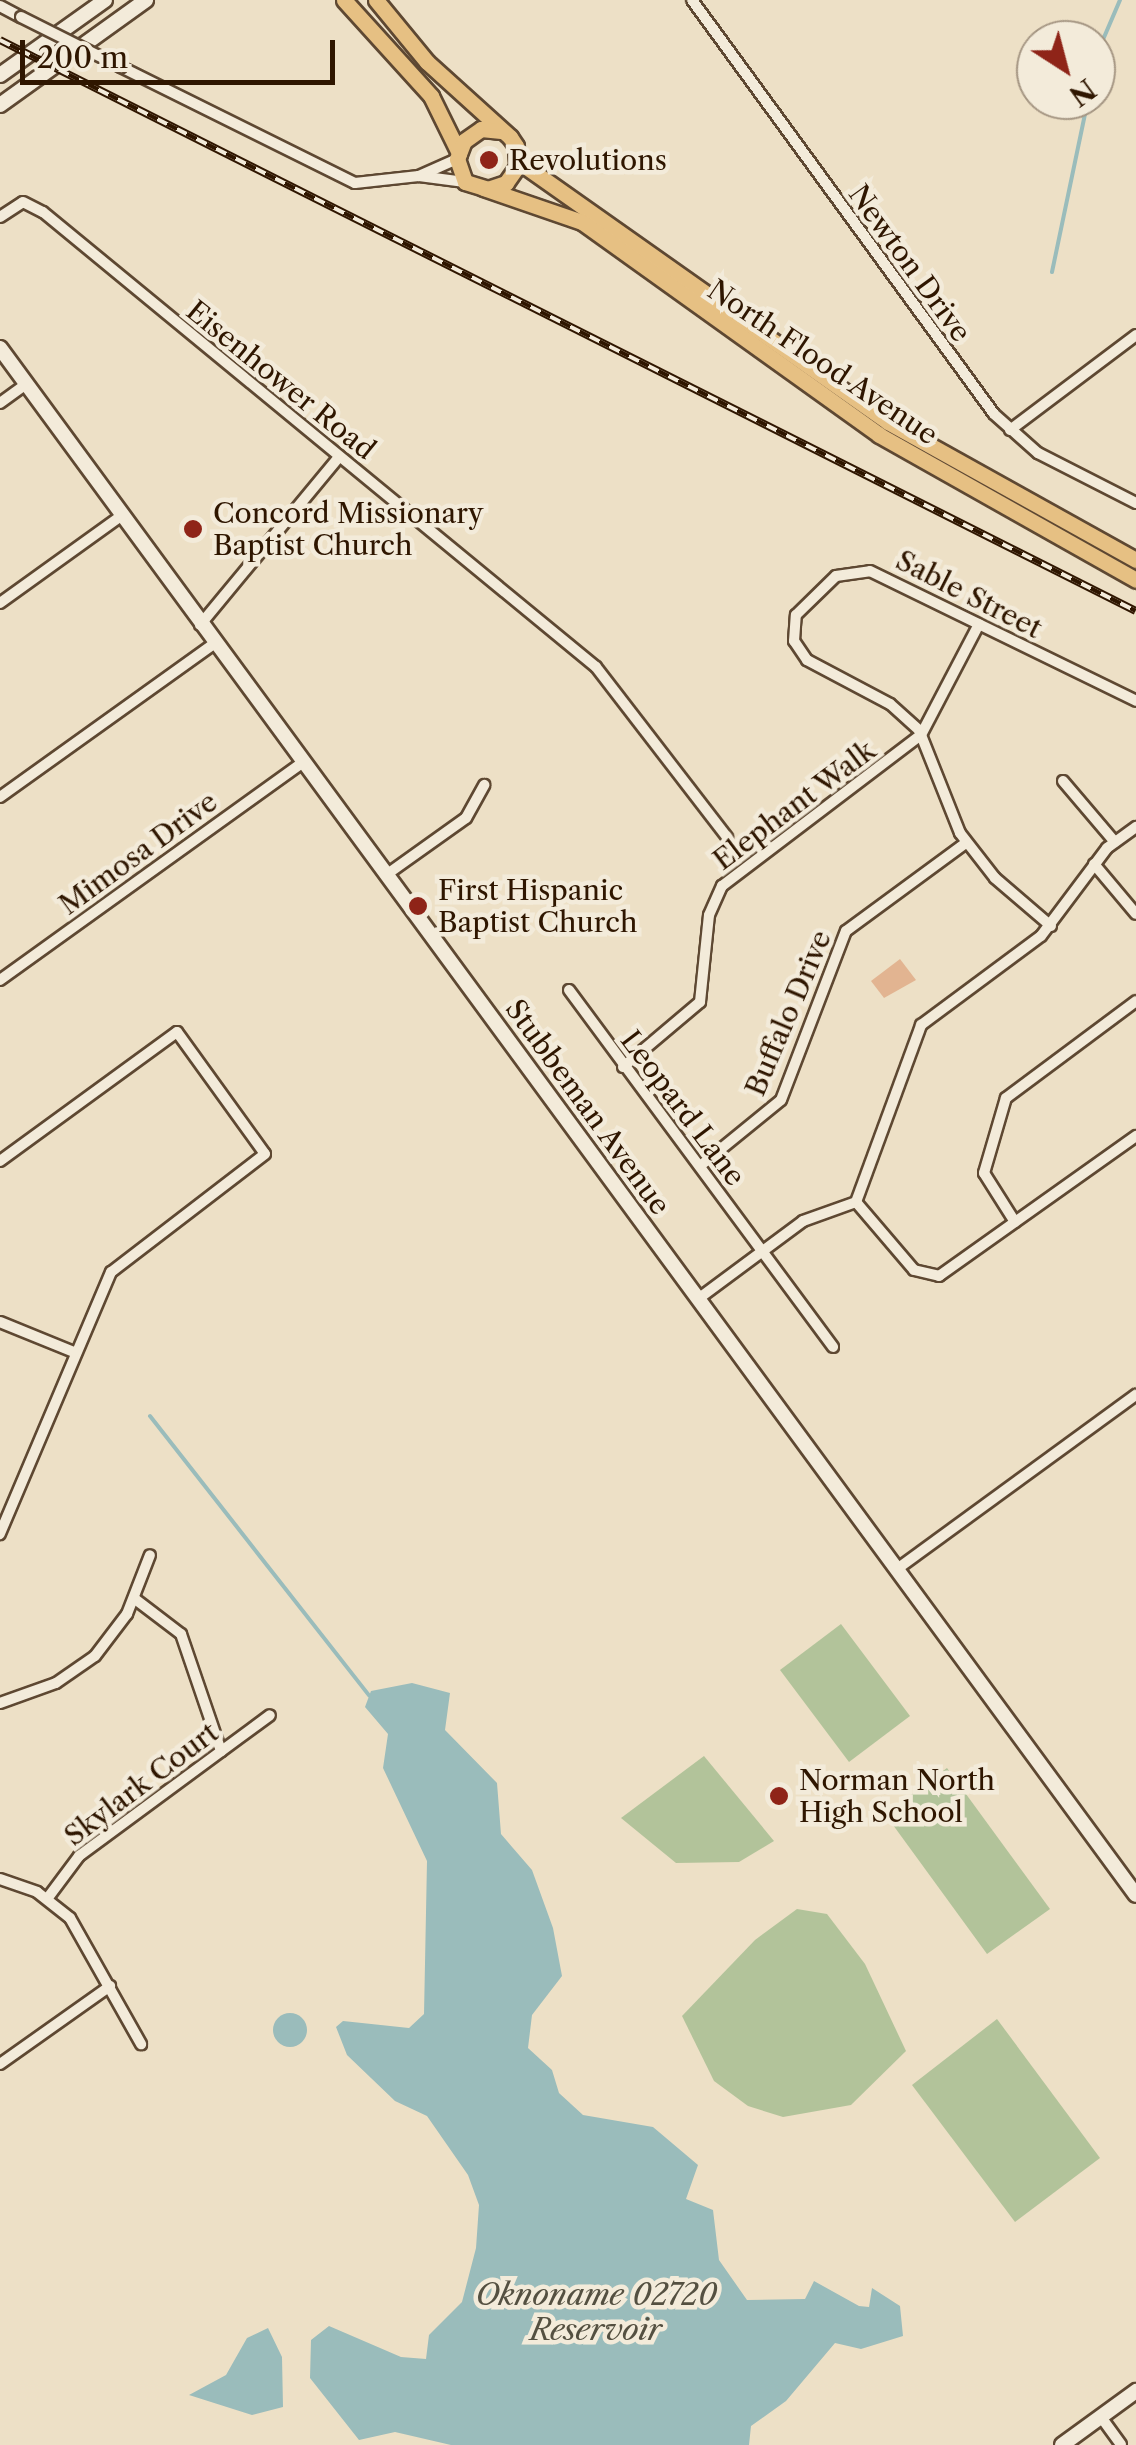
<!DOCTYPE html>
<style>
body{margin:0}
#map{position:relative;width:1136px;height:2445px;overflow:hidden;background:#ede0c6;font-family:"Libre Caslon Text",serif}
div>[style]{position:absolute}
.green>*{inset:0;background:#b2c39a}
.water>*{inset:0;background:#9abcbb}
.round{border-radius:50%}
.stream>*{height:4px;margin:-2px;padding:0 2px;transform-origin:2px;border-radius:2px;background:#9abcbb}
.building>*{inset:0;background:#e2b491}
.roads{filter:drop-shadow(2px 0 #5e4832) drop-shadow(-2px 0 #5e4832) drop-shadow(0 2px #5e4832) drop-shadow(0 -2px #5e4832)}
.street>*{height:10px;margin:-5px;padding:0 5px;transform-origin:5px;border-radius:5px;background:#f3ebda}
.secondary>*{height:14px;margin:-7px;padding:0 7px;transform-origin:7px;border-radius:7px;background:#f3ebda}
.primary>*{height:15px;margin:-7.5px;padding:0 7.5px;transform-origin:7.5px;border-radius:7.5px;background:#e6c083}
.rail>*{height:8px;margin-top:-4px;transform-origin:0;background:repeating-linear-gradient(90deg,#f3ebda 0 11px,#2f1600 0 22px);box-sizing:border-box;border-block:2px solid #2f1600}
.bridges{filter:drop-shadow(2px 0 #5e4832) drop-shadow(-2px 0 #5e4832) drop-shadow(0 2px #5e4832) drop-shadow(0 -2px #5e4832)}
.street-bridge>*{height:10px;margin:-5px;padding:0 5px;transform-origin:5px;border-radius:5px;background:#f3ebda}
.dots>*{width:28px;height:28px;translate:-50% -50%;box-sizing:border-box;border:5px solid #f3ebda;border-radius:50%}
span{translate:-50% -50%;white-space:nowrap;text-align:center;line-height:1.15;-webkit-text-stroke:9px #f3ebda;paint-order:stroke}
.poi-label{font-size:28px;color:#2f1600}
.left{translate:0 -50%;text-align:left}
.street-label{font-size:28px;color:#2f1600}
.water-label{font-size:30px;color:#545041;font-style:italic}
.north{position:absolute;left:1016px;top:20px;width:100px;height:100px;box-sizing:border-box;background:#f3ebda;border:2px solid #a59683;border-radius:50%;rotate:144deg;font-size:28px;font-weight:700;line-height:40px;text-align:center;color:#2f1600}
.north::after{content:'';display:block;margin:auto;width:35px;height:45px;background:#8f2418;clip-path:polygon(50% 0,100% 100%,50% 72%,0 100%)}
.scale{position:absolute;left:20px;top:40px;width:315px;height:45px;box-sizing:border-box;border:5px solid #2f1600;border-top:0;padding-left:12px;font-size:30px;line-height:35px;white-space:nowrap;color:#2f1600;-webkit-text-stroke:8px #f3ebda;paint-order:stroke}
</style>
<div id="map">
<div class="green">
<i style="clip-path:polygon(841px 1624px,910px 1716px,849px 1762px,780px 1670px)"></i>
<i style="clip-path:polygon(704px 1756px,774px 1841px,739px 1862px,676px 1863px,621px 1818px)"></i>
<i style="clip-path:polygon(947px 1768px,1050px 1909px,987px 1954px,885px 1814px)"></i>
<i style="clip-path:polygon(797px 1909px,827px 1914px,865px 1964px,906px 2051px,851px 2105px,783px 2117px,748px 2106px,714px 2081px,682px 2016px,755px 1940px)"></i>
<i style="clip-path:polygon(997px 2019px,1100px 2158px,1015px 2222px,912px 2085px)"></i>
</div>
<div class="water">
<i style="clip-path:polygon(412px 1683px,450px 1693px,445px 1730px,497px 1783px,501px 1834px,532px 1870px,553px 1928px,562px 1976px,532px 2015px,528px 2048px,552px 2070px,559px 2093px,583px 2115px,653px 2127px,698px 2165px,686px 2199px,713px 2210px,719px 2260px,747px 2300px,805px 2299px,814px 2281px,859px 2306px,869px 2307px,872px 2288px,900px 2306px,903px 2336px,861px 2349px,835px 2343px,786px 2401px,751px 2426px,749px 2445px,451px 2445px,395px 2432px,359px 2440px,310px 2378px,311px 2340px,329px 2326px,401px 2357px,426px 2359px,429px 2335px,462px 2302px,476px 2248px,479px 2205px,468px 2175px,427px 2116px,395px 2101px,347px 2055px,336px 2027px,343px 2021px,409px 2028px,424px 2014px,427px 1861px,383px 1768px,388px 1734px,365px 1707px,371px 1691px)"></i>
<i class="round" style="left:273px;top:2013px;width:34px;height:34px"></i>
<i style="clip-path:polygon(268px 2328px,282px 2357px,283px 2407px,252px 2415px,189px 2395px,226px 2375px,247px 2338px)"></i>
</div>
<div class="stream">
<i style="left:1096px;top:56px;width:61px;rotate:-66.8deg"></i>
<i style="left:1052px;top:272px;width:176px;rotate:-78.2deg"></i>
<i style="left:150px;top:1416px;width:355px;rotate:51.9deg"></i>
</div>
<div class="building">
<i style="clip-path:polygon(900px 959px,916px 980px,884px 998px,871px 981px)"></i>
</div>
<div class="roads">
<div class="street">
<i style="left:692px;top:0;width:512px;rotate:53.89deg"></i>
<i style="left:994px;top:414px;width:59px;rotate:41.6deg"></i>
<i style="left:1038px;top:453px;width:110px;rotate:27deg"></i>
<i style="left:0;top:6px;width:24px;rotate:28deg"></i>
<i style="left:121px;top:67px;width:261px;rotate:26.4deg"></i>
<i style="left:355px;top:183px;width:64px;rotate:-6.2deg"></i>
<i style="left:457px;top:159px;width:42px;rotate:155.9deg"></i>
<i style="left:419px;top:176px;width:46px;rotate:7.4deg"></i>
<i style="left:0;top:217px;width:27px;rotate:-33deg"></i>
<i style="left:23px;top:202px;width:22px;rotate:27deg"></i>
<i style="left:43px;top:212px;width:716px;rotate:39.45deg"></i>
<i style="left:596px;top:667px;width:215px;rotate:52.4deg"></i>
<i style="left:0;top:403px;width:32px;rotate:-36deg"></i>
<i style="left:1010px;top:430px;width:158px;rotate:-37deg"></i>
<i style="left:0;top:603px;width:149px;rotate:-35.7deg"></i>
<i style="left:200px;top:625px;width:218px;rotate:-50.4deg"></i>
<i style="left:1063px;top:781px;width:80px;rotate:49.6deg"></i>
<i style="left:0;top:797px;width:263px;rotate:-35.6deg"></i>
<i style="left:1094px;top:864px;width:65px;rotate:50deg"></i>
<i style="left:386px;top:875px;width:98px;rotate:-35.5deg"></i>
<i style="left:466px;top:818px;width:38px;rotate:-61deg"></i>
<i style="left:1051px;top:926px;width:74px;rotate:-139.4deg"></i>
<i style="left:995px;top:878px;width:57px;rotate:-127.9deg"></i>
<i style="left:960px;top:833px;width:111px;rotate:-111.7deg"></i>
<i style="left:919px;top:730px;width:39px;rotate:-138deg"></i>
<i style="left:890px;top:704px;width:94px;rotate:-152.1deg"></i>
<i style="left:807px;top:660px;width:23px;rotate:-124deg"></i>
<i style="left:794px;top:641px;width:26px;rotate:-86deg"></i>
<i style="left:796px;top:615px;width:56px;rotate:-44.3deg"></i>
<i style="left:836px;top:576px;width:34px;rotate:-8deg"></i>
<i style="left:870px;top:571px;width:296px;rotate:26deg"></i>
<i style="left:0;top:980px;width:372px;rotate:-35.7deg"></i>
<i style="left:569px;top:990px;width:444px;rotate:53.5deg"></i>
<i style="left:623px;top:1067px;width:101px;rotate:-40.2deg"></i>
<i style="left:700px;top:1002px;width:87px;rotate:-84.1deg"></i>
<i style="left:709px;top:915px;width:32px;rotate:-66deg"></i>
<i style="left:722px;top:886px;width:250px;rotate:-37.2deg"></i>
<i style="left:921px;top:735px;width:125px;rotate:-62.4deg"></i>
<i style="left:0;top:1161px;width:219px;rotate:-36.1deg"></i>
<i style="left:177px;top:1032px;width:150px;rotate:54.2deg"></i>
<i style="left:265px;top:1154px;width:194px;rotate:142.5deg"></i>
<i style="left:111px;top:1272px;width:285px;rotate:113deg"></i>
<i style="left:700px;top:1166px;width:104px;rotate:-39.2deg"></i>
<i style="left:781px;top:1100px;width:181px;rotate:-69deg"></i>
<i style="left:846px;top:931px;width:149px;rotate:-36.3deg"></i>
<i style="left:856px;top:1202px;width:89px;rotate:49.5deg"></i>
<i style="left:914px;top:1270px;width:26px;rotate:13deg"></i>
<i style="left:939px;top:1276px;width:242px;rotate:-35.4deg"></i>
<i style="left:1015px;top:1222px;width:58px;rotate:-122.3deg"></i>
<i style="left:984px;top:1173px;width:78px;rotate:-73.7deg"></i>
<i style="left:1006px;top:1098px;width:162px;rotate:-36.7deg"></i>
<i style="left:698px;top:1299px;width:131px;rotate:-36.6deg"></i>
<i style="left:803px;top:1221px;width:56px;rotate:-19.7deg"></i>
<i style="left:856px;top:1202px;width:189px;rotate:-69.8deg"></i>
<i style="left:921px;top:1025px;width:149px;rotate:-36.6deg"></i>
<i style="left:1041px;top:936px;width:110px;rotate:-53.1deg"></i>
<i style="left:1107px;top:848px;width:36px;rotate:-36deg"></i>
<i style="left:0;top:1322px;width:80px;rotate:22.1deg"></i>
<i style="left:897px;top:1569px;width:296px;rotate:-36.1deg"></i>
<i style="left:135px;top:1599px;width:58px;rotate:37.3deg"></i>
<i style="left:181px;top:1634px;width:124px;rotate:71.1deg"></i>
<i style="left:0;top:1703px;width:59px;rotate:-19.7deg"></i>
<i style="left:56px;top:1683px;width:47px;rotate:-34.7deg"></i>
<i style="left:95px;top:1656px;width:53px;rotate:-52.7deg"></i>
<i style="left:127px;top:1614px;width:63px;rotate:-68.7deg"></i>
<i style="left:0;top:1879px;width:39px;rotate:19deg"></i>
<i style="left:37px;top:1892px;width:42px;rotate:38.2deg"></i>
<i style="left:70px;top:1918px;width:145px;rotate:60.6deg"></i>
<i style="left:47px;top:1899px;width:54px;rotate:-53.3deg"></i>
<i style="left:79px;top:1856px;width:237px;rotate:-36.4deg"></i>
<i style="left:0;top:2064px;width:135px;rotate:-35.3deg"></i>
<i style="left:1101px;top:2417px;width:34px;rotate:54deg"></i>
</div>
<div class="secondary">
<i style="left:0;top:75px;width:129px;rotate:-35.5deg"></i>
<i style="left:0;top:105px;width:180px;rotate:-35.7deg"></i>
<i style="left:0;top:348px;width:1919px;rotate:53.71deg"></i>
<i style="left:1062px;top:2445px;width:92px;rotate:-36.1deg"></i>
</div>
<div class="primary">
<i style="left:344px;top:0;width:130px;rotate:47.8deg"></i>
<i style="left:431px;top:96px;width:64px;rotate:63.8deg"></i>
<i style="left:376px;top:0;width:80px;rotate:50.6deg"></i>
<i style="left:427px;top:62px;width:112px;rotate:42.1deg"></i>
<i style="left:510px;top:137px;width:11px;rotate:56deg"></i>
<i style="left:516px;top:146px;width:21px;rotate:87deg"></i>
<i style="left:517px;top:167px;width:19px;rotate:125deg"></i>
<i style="left:506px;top:183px;width:19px;rotate:162deg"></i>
<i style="left:488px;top:189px;width:24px;rotate:-163deg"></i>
<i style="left:465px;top:182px;width:24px;rotate:-109deg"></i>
<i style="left:457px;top:159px;width:19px;rotate:-69deg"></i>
<i style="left:464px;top:141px;width:21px;rotate:-35deg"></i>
<i style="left:481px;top:129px;width:20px;rotate:6deg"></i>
<i style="left:518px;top:161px;width:453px;rotate:35.2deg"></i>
<i style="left:888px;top:422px;width:284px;rotate:29.1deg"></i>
<i style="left:483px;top:188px;width:105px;rotate:19deg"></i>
<i style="left:582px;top:222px;width:365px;rotate:35.6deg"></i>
<i style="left:879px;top:435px;width:295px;rotate:29.4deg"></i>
</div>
</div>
<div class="rail">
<i style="left:0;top:40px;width:1271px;rotate:26.69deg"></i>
</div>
<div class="bridges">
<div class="street-bridge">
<i style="left:21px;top:17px;width:112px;rotate:26.6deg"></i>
</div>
</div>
<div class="dots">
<i style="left:489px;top:160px;background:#8f2418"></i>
<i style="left:193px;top:529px;background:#8f2418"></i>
<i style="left:418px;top:906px;background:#8f2418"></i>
<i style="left:779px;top:1796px;background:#8f2418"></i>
</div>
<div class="poi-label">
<span class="left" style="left:509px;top:160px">Revolutions</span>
<span class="left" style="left:213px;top:529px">Concord Missionary<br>Baptist Church</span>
<span class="left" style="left:438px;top:906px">First Hispanic<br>Baptist Church</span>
<span class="left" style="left:799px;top:1796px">Norman North<br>High School</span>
</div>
<div class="street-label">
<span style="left:910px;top:263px;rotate:54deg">Newton Drive</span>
<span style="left:823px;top:362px;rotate:34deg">North Flood Avenue</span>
<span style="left:281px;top:380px;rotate:39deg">Eisenhower Road</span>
<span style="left:969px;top:594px;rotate:27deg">Sable Street</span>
<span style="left:794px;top:805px;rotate:-37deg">Elephant Walk</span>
<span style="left:138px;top:853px;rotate:-36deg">Mimosa Drive</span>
<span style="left:788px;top:1013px;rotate:-67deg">Buffalo Drive</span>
<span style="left:588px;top:1107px;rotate:54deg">Stubbeman Avenue</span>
<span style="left:683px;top:1108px;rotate:53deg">Leopard Lane</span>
<span style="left:141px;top:1784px;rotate:-37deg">Skylark Court</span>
</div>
<div class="water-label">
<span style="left:596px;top:2312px">Oknoname 02720<br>Reservoir</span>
</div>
<div class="north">N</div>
<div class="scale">200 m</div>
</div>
